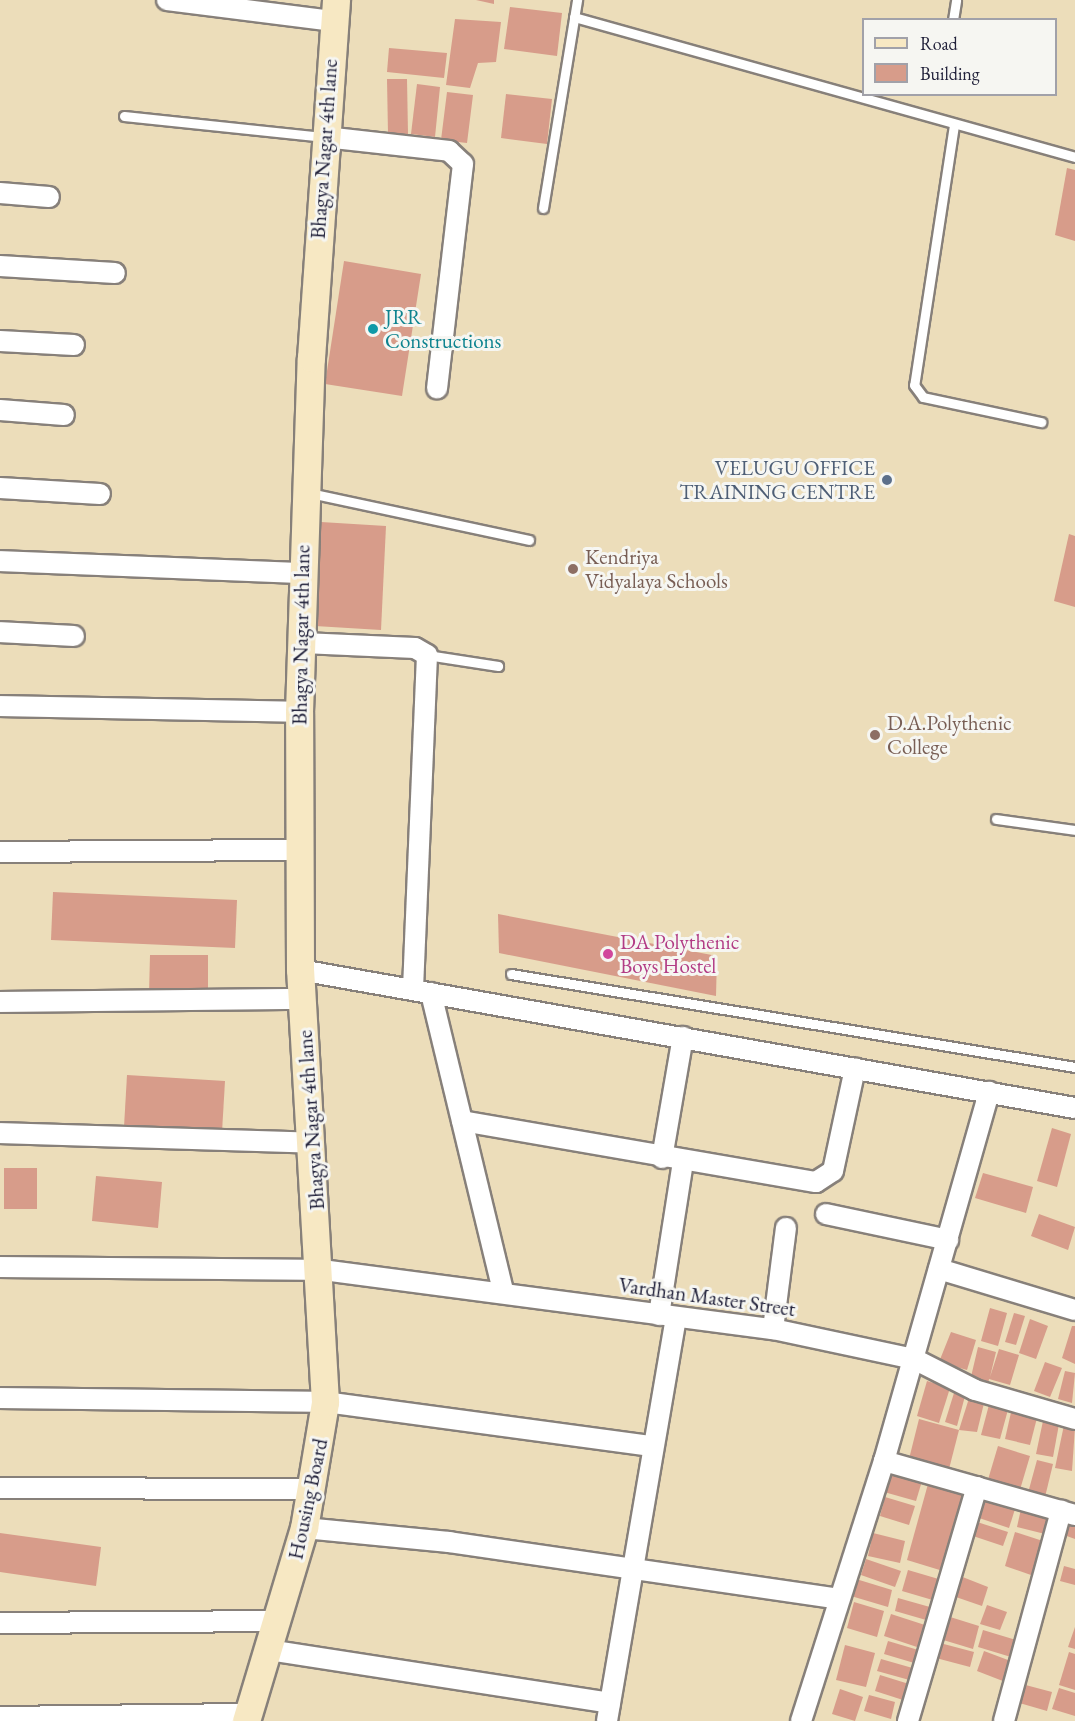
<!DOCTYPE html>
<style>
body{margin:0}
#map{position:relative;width:1075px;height:1721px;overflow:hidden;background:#ecddba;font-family:"EB Garamond",serif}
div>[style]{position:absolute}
.building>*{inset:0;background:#d79c8a}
.roads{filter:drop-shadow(2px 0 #87807a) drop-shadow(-2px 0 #87807a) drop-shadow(0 2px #87807a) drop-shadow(0 -2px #87807a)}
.lane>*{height:9px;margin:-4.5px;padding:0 4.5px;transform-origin:4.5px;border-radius:4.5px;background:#fff}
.street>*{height:20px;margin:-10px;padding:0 10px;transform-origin:10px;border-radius:10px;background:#fff}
.secondary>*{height:27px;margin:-13.5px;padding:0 13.5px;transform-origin:13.5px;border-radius:13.5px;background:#f7e8c3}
.dots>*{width:16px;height:16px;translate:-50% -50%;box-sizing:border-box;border:3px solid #f6f6f2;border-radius:50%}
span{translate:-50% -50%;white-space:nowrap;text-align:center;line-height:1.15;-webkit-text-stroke:6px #f6f6f2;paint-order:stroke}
.street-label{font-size:21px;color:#22223b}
.culture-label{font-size:21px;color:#0d838f}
.left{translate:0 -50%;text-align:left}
.service-label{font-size:21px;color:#4e5e75}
.right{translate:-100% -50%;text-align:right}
.education-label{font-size:21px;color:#785e54}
.hotel-label{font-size:21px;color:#b23c85}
.legend{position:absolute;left:862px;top:18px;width:195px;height:78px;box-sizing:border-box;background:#f6f6f2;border:2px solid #a1a1a9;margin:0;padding:8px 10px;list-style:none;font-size:18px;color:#22223b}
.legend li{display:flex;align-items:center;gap:12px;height:30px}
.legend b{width:30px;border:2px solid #a1a1a9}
</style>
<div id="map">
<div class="building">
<i style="clip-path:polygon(476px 0,494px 0,494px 4px)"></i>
<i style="clip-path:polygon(510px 7px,562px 13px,557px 56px,504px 49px)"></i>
<i style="clip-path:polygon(455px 19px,501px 22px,496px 62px,478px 63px,470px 88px,446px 85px)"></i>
<i style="clip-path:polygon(389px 48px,447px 53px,444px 78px,387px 72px)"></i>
<i style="clip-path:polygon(387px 79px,407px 79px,408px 134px,388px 134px)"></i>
<i style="clip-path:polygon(417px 84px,440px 87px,435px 137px,411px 134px)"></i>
<i style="clip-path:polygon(447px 92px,473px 95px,467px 143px,441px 140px)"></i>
<i style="clip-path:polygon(506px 94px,552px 99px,547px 144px,501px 138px)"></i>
<i style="clip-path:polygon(1067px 168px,1075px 170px,1075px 241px,1055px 235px)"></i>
<i style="clip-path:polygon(344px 261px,421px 274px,402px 396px,325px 384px)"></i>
<i style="clip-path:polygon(321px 522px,386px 526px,381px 630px,315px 626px)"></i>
<i style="clip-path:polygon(1069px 534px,1075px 536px,1075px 607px,1054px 601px)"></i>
<i style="clip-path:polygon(53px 892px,237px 900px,235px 948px,51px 940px)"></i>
<i style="clip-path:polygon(498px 914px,717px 956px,716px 996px,499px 953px)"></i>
<i style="clip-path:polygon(150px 955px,208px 955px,208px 995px,149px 995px)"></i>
<i style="clip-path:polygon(127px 1075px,225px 1081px,222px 1132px,124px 1127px)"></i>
<i style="clip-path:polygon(1052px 1128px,1071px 1134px,1057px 1187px,1037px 1181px)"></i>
<i style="clip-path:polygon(4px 1168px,37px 1168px,37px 1209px,4px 1209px)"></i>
<i style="clip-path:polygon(983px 1173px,1033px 1187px,1026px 1213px,975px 1198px)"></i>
<i style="clip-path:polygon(96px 1176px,162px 1182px,158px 1228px,92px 1221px)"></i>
<i style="clip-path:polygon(1039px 1214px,1075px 1227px,1068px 1250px,1031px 1236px)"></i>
<i style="clip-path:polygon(990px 1308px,1007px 1313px,998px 1346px,981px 1341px)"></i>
<i style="clip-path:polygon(1014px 1313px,1025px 1316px,1016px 1345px,1005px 1342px)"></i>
<i style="clip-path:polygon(1030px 1319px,1048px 1326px,1036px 1359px,1019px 1353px)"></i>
<i style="clip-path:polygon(1072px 1326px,1075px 1326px,1075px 1364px,1062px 1358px)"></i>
<i style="clip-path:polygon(951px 1332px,976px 1340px,967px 1370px,939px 1362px)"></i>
<i style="clip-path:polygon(978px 1347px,996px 1352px,990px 1377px,999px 1349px,1019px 1355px,1010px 1385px,989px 1379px,988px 1386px,970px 1381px)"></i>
<i style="clip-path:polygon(1045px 1362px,1062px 1368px,1050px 1397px,1034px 1391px)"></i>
<i style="clip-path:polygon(1065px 1371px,1075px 1373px,1072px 1403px,1058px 1399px)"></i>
<i style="clip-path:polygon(927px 1381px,950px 1388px,939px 1423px,917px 1416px)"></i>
<i style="clip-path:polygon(954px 1393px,965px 1396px,957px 1426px,945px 1422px)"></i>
<i style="clip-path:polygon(970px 1395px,985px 1399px,977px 1432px,959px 1430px)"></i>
<i style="clip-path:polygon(990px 1401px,1009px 1406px,1000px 1439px,981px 1435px)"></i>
<i style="clip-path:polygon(1012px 1408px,1038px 1414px,1030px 1445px,1005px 1439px)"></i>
<i style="clip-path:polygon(919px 1419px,959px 1430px,949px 1469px,909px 1459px)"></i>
<i style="clip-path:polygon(1043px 1421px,1059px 1424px,1053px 1457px,1036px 1454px)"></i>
<i style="clip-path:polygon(1064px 1425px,1075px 1427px,1072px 1471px,1055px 1468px)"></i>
<i style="clip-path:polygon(998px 1446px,1030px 1456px,1019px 1493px,987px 1483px)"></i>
<i style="clip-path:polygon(1037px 1460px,1053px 1464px,1045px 1497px,1028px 1493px)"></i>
<i style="clip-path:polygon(890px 1472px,922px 1481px,916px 1501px,884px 1492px)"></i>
<i style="clip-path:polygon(928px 1484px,965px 1495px,943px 1571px,907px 1560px)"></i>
<i style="clip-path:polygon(980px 1494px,1016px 1506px,1009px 1528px,973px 1516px)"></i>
<i style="clip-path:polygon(885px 1497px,915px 1506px,909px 1525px,880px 1516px)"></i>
<i style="clip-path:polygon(1021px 1509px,1049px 1516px,1045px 1534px,1017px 1527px)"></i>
<i style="clip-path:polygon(1070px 1519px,1075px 1521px,1075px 1539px,1064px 1535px)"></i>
<i style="clip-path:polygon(971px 1520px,1008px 1532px,1003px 1546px,967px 1534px)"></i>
<i style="clip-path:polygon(1015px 1532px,1046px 1542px,1031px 1575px,1005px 1566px)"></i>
<i style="clip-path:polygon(0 1533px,101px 1547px,96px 1586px,0 1572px)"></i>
<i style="clip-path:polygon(873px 1533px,905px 1541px,900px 1563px,868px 1556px)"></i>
<i style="clip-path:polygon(866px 1559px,901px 1571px,895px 1587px,861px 1575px)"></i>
<i style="clip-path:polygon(1064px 1566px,1075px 1569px,1075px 1585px,1060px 1581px)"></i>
<i style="clip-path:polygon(908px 1570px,942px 1580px,936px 1601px,902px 1591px)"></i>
<i style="clip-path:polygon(960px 1576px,988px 1587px,982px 1606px,953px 1596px)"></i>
<i style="clip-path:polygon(856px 1579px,892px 1590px,888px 1607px,851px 1596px)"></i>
<i style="clip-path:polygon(898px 1598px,937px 1609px,933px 1622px,895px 1611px)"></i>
<i style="clip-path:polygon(854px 1602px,884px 1611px,877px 1637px,847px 1628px)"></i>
<i style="clip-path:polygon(987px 1605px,1007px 1612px,1000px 1630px,980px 1624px)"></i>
<i style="clip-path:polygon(891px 1614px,928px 1626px,920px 1648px,884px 1636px)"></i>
<i style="clip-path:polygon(947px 1616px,979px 1626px,973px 1649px,940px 1639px)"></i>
<i style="clip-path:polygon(1075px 1627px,1075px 1649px,1068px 1647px)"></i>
<i style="clip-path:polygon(983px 1630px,1016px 1640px,1011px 1657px,978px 1647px)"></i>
<i style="clip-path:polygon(888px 1641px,925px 1652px,921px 1665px,884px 1654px)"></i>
<i style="clip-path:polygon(940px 1643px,974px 1652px,970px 1667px,936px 1658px)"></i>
<i style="clip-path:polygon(845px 1645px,875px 1653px,866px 1687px,836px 1680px)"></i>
<i style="clip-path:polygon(984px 1651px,1016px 1663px,1008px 1683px,977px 1671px)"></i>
<i style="clip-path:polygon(1069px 1652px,1075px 1654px,1075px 1690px,1059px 1685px)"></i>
<i style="clip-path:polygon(881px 1659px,916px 1669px,913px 1681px,877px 1671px)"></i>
<i style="clip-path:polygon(880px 1675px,909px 1684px,903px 1700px,875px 1691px)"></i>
<i style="clip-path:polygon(1018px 1683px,1052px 1692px,1047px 1711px,1013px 1701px)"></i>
<i style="clip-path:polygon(1059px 1688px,1075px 1693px,1075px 1716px,1052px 1709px)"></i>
<i style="clip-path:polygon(840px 1689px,863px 1697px,855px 1721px,832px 1714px)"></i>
<i style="clip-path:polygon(869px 1695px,895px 1702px,891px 1719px,864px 1711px)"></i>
</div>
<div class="roads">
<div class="lane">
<i style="left:574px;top:17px;width:520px;rotate:15.61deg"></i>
<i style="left:953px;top:20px;width:20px;rotate:-81deg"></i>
<i style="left:124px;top:116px;width:202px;rotate:6deg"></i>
<i style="left:954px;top:125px;width:263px;rotate:98.7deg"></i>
<i style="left:914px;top:385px;width:15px;rotate:53deg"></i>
<i style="left:923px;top:397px;width:121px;rotate:12deg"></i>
<i style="left:543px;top:208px;width:211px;rotate:-80.7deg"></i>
<i style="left:310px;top:493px;width:224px;rotate:12.1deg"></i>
<i style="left:427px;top:655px;width:72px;rotate:8.8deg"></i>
<i style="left:996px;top:819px;width:80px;rotate:7.9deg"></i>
<i style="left:511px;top:974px;width:572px;rotate:9.36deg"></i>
</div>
<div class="street">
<i style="left:167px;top:0;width:168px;rotate:7.2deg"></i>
<i style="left:325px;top:137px;width:125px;rotate:6.4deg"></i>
<i style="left:449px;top:151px;width:19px;rotate:43deg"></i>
<i style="left:463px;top:164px;width:226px;rotate:96.6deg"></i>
<i style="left:0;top:193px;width:49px;rotate:4.7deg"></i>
<i style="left:0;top:266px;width:115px;rotate:3.5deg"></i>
<i style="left:0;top:341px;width:74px;rotate:3.1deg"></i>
<i style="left:0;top:410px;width:64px;rotate:4.5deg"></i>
<i style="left:0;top:488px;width:100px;rotate:3.4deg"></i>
<i style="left:0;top:561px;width:302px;rotate:2.3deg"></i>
<i style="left:0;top:632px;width:74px;rotate:3.1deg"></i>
<i style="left:303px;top:643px;width:112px;rotate:2.6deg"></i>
<i style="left:415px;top:648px;width:14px;rotate:30deg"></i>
<i style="left:427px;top:655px;width:335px;rotate:92.4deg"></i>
<i style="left:0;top:706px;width:299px;rotate:1.1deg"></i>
<i style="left:0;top:852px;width:300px;rotate:-0.4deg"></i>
<i style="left:300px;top:970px;width:787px;rotate:10.1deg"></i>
<i style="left:431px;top:993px;width:307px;rotate:76.4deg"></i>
<i style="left:0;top:1002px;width:301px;rotate:-0.6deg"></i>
<i style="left:462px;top:1121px;width:359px;rotate:9.8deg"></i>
<i style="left:816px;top:1182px;width:20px;rotate:-33deg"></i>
<i style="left:833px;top:1171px;width:105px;rotate:-77.9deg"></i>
<i style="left:0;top:1133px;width:312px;rotate:1.8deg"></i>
<i style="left:662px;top:1158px;width:123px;rotate:-80.2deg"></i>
<i style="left:826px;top:1214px;width:125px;rotate:12deg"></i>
<i style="left:0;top:1267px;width:322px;rotate:0.5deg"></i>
<i style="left:322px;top:1270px;width:455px;rotate:7.5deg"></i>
<i style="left:773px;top:1329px;width:144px;rotate:12deg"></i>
<i style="left:914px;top:1359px;width:68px;rotate:26.9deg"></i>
<i style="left:975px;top:1390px;width:104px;rotate:16.2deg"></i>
<i style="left:939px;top:1269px;width:142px;rotate:16.8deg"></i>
<i style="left:659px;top:1315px;width:155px;rotate:-81.1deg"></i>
<i style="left:773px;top:1329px;width:102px;rotate:-82.7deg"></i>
<i style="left:0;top:1398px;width:325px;rotate:0.7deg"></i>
<i style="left:325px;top:1402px;width:329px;rotate:7.7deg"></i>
<i style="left:884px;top:1461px;width:198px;rotate:15.8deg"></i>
<i style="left:0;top:1488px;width:313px;rotate:0.2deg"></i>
<i style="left:304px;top:1528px;width:146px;rotate:5.5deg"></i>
<i style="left:449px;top:1542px;width:393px;rotate:8.3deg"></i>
<i style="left:0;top:1623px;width:279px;rotate:-0.4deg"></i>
<i style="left:268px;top:1650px;width:346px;rotate:8.8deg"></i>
<i style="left:0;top:1717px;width:248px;rotate:-0.7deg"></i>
<i style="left:607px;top:1721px;width:409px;rotate:-80.3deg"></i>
<i style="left:801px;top:1721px;width:273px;rotate:-72.3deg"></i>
<i style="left:884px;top:1461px;width:384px;rotate:-74.1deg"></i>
<i style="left:908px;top:1721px;width:244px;rotate:-73.6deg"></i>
<i style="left:1004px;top:1721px;width:218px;rotate:-74.8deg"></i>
</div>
<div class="secondary">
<i style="left:246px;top:1721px;width:202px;rotate:-73.3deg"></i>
<i style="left:304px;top:1528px;width:128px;rotate:-80.5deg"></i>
<i style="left:325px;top:1402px;width:433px;rotate:-93.3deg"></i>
<i style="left:300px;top:970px;width:258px;rotate:-90.2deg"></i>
<i style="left:299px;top:712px;width:354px;rotate:-88.1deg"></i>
<i style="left:311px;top:358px;width:359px;rotate:-86deg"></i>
</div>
</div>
<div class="dots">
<i style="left:373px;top:329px;background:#0f9aa8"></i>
<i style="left:887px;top:480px;background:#5c6f8a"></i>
<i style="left:573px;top:569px;background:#8d6e63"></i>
<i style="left:875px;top:735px;background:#8d6e63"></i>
<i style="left:608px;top:954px;background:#d1479c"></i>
</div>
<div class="street-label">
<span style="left:324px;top:149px;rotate:-86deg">Bhagya Nagar 4th lane</span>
<span style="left:301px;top:635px;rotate:-89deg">Bhagya Nagar 4th lane</span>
<span style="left:311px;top:1120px;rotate:-94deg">Bhagya Nagar 4th lane</span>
<span style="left:707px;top:1297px;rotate:8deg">Vardhan Master Street</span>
<span style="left:308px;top:1499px;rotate:-78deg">Housing Board</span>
</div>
<div class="culture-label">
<span class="left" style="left:385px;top:329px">JRR<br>Constructions</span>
</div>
<div class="service-label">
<span class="right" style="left:875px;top:480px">VELUGU OFFICE<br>TRAINING CENTRE</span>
</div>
<div class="education-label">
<span class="left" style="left:585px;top:569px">Kendriya<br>Vidyalaya Schools</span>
<span class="left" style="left:887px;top:735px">D.A.Polythenic<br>College</span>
</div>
<div class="hotel-label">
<span class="left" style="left:620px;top:954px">DA Polythenic<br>Boys Hostel</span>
</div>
<ul class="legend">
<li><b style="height:8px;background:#f7e8c3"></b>Road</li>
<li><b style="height:16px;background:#d79c8a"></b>Building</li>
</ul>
</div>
